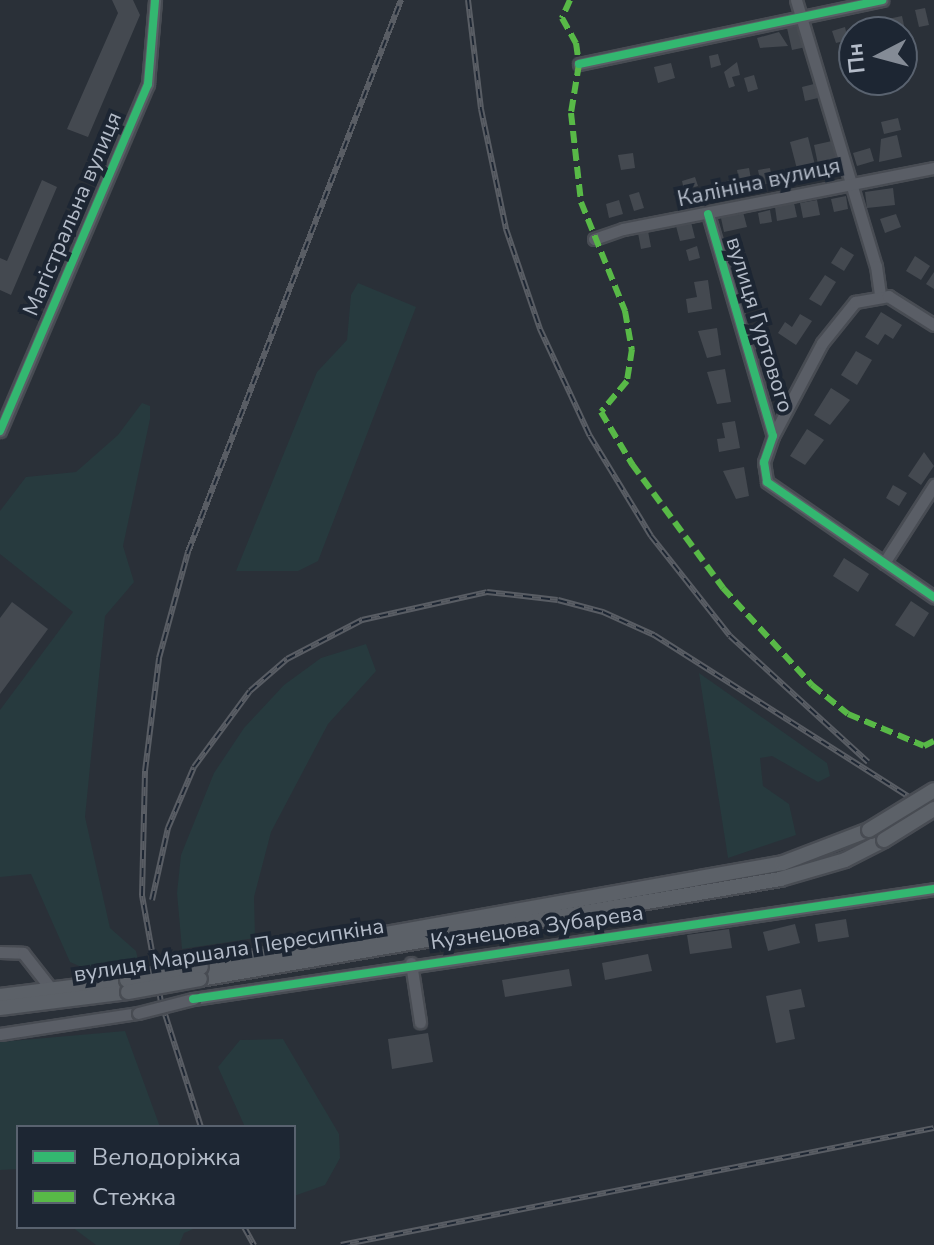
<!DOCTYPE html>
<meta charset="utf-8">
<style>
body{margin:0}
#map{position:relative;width:934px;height:1245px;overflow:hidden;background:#2a3038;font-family:"Nunito Sans",sans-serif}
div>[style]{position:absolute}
.green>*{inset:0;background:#273a3e}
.building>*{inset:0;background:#444950}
.roads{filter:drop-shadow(2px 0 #484c53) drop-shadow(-2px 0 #484c53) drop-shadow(0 2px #484c53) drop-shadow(0 -2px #484c53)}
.minor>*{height:11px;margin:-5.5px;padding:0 5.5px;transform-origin:5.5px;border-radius:5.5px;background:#5a5e66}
.major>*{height:14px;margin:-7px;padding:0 7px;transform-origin:7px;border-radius:7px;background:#5c6168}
.rail>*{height:6px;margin-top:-3px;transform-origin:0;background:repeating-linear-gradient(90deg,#1d2633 0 9px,#595d64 0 18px);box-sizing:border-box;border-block:2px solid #595d64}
.bridges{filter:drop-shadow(2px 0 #484c53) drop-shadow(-2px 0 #484c53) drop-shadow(0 2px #484c53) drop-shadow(0 -2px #484c53)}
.minor-bridge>*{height:11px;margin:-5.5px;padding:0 5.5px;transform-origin:5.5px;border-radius:5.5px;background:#5a5e66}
.major-bridge>*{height:14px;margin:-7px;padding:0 7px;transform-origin:7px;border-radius:7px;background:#5c6168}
.quiet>*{height:6px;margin-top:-3px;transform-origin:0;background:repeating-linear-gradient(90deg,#58b947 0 12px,transparent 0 18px)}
.cycleway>*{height:8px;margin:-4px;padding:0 4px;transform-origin:4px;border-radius:4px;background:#33b770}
span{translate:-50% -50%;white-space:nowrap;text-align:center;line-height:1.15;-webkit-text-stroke:8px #1d2633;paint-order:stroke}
.street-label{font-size:22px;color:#b4bcc9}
.legend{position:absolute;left:16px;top:1125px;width:280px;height:104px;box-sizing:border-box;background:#1d2633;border:2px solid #59626f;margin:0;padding:10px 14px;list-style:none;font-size:24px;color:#b4bcc9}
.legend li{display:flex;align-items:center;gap:16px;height:40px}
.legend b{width:40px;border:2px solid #59626f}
.north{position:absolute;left:838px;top:16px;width:80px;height:80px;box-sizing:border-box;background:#1d2633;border:2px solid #59626f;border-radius:50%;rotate:264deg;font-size:22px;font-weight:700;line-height:32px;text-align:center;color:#b4bcc9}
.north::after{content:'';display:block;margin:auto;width:28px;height:36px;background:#848b96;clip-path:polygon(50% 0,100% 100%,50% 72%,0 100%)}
</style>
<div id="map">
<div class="green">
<i style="clip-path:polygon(358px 283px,416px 307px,318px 561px,298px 571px,236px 571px,317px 372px,347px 340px,351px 295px)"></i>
<i style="clip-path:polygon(142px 403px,150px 406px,150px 419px,123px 546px,134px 582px,105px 616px,85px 817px,110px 928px,136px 951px,138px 960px,93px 972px,70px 962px,31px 874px,0 877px,0 710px,73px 612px,0 554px,0 511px,26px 477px,76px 472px,118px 435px)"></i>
<i style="clip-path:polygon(366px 644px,376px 671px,328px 724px,271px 832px,254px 897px,255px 938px,182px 949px,177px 893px,181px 855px,214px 773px,244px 728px,284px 685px,321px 658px)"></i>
<i style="clip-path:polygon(699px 673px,827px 763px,830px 776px,818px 782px,772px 756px,760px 758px,763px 786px,789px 804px,796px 835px,728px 858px)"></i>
<i style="clip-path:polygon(125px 1031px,160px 1127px,18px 1127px,18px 1169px,0 1170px,0 1042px)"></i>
<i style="clip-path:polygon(283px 1039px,339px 1134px,340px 1158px,325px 1185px,294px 1196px,294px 1127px,245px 1127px,218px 1067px,240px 1040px)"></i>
<i style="clip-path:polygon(72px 1227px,198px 1227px,184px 1233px,179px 1245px,96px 1245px)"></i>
</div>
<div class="building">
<i style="clip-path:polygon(112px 0,133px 0,140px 15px,88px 137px,67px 129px,118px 13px)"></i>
<i style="clip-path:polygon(925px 8px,929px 25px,919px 27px,915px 10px)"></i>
<i style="clip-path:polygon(902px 16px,905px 30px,886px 32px,883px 20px)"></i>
<i style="clip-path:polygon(877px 22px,879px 32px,861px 32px,860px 26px)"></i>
<i style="clip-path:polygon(801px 26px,806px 47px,792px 50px,787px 28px)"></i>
<i style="clip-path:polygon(845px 27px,848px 40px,836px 43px,832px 31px)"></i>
<i style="clip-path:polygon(779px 32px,788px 46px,760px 48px,757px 38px)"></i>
<i style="clip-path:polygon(718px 54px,721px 65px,711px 68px,709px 56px)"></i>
<i style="clip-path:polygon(737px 62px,740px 75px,732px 77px,735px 86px,729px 88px,724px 72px)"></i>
<i style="clip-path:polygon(671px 63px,675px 78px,658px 83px,654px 67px)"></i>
<i style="clip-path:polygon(754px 75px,758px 89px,748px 92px,744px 78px)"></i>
<i style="clip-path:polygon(814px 84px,818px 98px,805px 101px,802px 87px)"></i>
<i style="clip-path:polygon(898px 118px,901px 130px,884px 134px,881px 122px)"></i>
<i style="clip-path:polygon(897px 135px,902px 157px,879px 162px,881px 139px)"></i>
<i style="clip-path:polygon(808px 137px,815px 165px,797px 169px,790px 142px)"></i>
<i style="clip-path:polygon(832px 141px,837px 164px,819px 169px,814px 145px)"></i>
<i style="clip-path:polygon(870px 148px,874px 161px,857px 166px,853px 153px)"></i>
<i style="clip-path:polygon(633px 153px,635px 168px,621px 170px,618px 155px)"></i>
<i style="clip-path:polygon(749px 168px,751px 179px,739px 181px,737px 170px)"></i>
<i style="clip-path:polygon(770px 168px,773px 183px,761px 185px,758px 170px)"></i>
<i style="clip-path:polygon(695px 177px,698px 186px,684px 190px,682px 181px)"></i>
<i style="clip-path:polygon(42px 180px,57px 187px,11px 295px,0 290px,0 258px,7px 261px)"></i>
<i style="clip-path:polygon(730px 180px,733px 190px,721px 194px,717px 184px)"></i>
<i style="clip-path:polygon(893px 188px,895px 205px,867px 208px,865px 192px)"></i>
<i style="clip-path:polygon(639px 192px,644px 208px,634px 211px,629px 195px)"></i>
<i style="clip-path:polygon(846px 196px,848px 209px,834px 212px,831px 199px)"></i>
<i style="clip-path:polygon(619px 200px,623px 214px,609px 218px,606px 204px)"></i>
<i style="clip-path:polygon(817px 200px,820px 215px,803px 218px,800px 203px)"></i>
<i style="clip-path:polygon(794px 203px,797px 217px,777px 221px,775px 207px)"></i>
<i style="clip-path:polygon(770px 210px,772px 222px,760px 224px,758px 213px)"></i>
<i style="clip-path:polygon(743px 212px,747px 227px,724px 232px,721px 218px)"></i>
<i style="clip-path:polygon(896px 214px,901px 227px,885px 233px,880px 219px)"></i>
<i style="clip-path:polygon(691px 222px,695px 238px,680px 241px,676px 226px)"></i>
<i style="clip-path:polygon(648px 231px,651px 247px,641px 249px,638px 233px)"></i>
<i style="clip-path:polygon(697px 246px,700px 258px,689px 261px,686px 250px)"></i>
<i style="clip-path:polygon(841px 247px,854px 255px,844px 271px,831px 263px)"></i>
<i style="clip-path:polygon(915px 256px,930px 266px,921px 280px,906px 271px)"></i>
<i style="clip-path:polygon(934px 272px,934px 289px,926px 284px)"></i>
<i style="clip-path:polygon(825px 275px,836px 282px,821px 306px,809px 299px)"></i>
<i style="clip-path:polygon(708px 280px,712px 309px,688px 313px,686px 299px,697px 297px,694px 282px)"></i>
<i style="clip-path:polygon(881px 312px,902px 325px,893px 339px,885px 334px,878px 345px,865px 337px)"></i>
<i style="clip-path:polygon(800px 314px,812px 321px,796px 345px,778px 333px,785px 322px,792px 327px)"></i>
<i style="clip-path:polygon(717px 328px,721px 355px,707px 358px,698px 331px)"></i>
<i style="clip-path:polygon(856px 351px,872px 360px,857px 385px,841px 375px)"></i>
<i style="clip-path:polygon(725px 369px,731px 402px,717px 404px,707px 372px)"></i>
<i style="clip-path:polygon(831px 388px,850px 400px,830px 425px,814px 415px)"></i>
<i style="clip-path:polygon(735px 421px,740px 448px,719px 452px,717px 439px,725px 438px,722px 423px)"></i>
<i style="clip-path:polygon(807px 429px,824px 440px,805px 465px,790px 456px)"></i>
<i style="clip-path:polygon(924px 452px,934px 466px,921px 485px,908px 476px)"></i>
<i style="clip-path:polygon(744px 467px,749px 496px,736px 499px,723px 471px)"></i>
<i style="clip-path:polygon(893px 485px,907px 493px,899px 506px,886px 498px)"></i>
<i style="clip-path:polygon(844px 558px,869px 574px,858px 592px,833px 576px)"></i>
<i style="clip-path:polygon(911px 601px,929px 613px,914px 637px,895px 625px)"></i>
<i style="clip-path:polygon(12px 602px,48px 629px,0 694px,0 618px)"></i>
<i style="clip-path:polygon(846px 919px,849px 937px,818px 942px,815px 924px)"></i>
<i style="clip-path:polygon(795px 924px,800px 943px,768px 951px,763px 932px)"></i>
<i style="clip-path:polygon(729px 929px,732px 948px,690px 954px,687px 935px)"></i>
<i style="clip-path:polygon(648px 954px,652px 971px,605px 980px,602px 963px)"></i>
<i style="clip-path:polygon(569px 969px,572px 986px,505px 997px,502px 980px)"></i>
<i style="clip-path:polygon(801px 989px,805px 1007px,789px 1010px,795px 1039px,776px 1043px,766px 996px)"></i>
<i style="clip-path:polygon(428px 1033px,433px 1062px,392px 1069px,388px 1039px)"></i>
</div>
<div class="roads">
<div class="minor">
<i style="left:796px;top:0;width:278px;rotate:73.3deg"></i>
<i style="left:876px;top:266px;width:30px;rotate:82deg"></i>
<i style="left:579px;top:64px;width:310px;rotate:-11.9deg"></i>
<i style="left:708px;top:214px;width:231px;rotate:73.7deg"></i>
<i style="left:773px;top:436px;width:28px;rotate:109deg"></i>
<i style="left:764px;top:462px;width:20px;rotate:81deg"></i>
<i style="left:767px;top:482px;width:203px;rotate:34.6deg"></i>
<i style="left:594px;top:239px;width:31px;rotate:-19deg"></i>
<i style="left:623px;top:229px;width:317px;rotate:-11.1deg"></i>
<i style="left:0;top:431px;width:377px;rotate:-66.9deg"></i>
<i style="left:148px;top:84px;width:84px;rotate:-85.2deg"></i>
<i style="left:773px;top:436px;width:105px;rotate:-62.2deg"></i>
<i style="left:822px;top:343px;width:53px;rotate:-51.2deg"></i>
<i style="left:855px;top:302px;width:34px;rotate:-10deg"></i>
<i style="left:888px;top:296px;width:54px;rotate:32.2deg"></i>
<i style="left:884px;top:563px;width:93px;rotate:-57.3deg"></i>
<i style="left:0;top:952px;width:23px;rotate:2deg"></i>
<i style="left:23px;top:953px;width:47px;rotate:51.9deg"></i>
<i style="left:411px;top:963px;width:60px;rotate:81.3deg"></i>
<i style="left:193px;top:999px;width:749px;rotate:-8.44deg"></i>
<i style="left:0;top:1034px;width:140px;rotate:-8.7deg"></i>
</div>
<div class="major">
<i style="left:201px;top:967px;width:591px;rotate:-10.13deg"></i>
<i style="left:783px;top:863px;width:92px;rotate:-21deg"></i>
<i style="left:200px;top:979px;width:589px;rotate:-9.78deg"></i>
<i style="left:780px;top:879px;width:68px;rotate:-16.3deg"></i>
<i style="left:845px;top:860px;width:44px;rotate:-27.1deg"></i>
<i style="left:0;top:996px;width:128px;rotate:-7.2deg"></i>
<i style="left:0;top:1008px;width:129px;rotate:-7.1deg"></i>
</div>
</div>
<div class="rail">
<i style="left:468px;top:0;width:110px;rotate:83.2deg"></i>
<i style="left:481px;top:109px;width:123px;rotate:78.2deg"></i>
<i style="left:506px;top:229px;width:106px;rotate:71.2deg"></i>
<i style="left:540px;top:329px;width:118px;rotate:65deg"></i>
<i style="left:590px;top:436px;width:117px;rotate:58.6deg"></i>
<i style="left:651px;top:536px;width:127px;rotate:51.7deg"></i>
<i style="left:730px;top:636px;width:187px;rotate:42.4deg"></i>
<i style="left:152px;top:900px;width:74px;rotate:-77.5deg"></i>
<i style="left:168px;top:828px;width:66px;rotate:-66.9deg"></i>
<i style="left:194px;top:767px;width:94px;rotate:-53.6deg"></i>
<i style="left:250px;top:691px;width:49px;rotate:-40.9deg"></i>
<i style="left:287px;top:659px;width:85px;rotate:-27.5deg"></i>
<i style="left:362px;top:620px;width:128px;rotate:-12.6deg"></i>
<i style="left:487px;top:592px;width:71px;rotate:6.4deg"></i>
<i style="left:558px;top:600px;width:47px;rotate:14.9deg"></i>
<i style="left:603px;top:612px;width:56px;rotate:24.3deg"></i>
<i style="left:654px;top:635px;width:332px;rotate:32.4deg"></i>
<i style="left:201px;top:1127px;width:131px;rotate:-107.7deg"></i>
<i style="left:161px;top:1002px;width:109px;rotate:-100.1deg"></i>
<i style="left:142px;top:895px;width:124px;rotate:-88.6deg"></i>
<i style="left:145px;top:771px;width:114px;rotate:-82.9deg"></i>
<i style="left:159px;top:658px;width:110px;rotate:-74.7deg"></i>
<i style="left:188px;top:552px;width:592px;rotate:-68.9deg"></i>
<i style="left:244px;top:1227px;width:21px;rotate:61deg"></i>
<i style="left:341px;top:1245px;width:604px;rotate:-11.16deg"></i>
</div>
<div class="bridges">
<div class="minor-bridge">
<i style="left:138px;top:1013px;width:57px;rotate:-14.3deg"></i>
</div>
<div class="major-bridge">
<i style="left:869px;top:830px;width:76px;rotate:-31.6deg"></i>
<i style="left:884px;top:840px;width:59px;rotate:-31.8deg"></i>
<i style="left:127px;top:980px;width:75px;rotate:-10deg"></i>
<i style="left:128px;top:992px;width:73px;rotate:-10.2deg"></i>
</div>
</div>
<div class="quiet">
<i style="left:570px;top:0;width:20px;rotate:114deg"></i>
<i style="left:562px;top:18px;width:29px;rotate:61deg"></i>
<i style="left:576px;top:43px;width:21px;rotate:82deg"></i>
<i style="left:579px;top:64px;width:50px;rotate:99.3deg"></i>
<i style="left:571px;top:113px;width:90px;rotate:83.6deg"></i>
<i style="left:581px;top:202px;width:118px;rotate:68deg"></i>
<i style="left:625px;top:311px;width:39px;rotate:80deg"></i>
<i style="left:632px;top:349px;width:32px;rotate:99deg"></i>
<i style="left:627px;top:381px;width:40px;rotate:130deg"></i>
<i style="left:601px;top:412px;width:61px;rotate:59.2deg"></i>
<i style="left:632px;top:464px;width:154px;rotate:53.7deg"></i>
<i style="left:723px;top:588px;width:132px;rotate:47.5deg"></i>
<i style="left:812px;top:685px;width:46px;rotate:38.9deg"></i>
<i style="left:848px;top:714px;width:82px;rotate:22.8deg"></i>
<i style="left:924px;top:746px;width:11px;rotate:-27deg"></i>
</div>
<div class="cycleway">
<i style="left:579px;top:64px;width:310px;rotate:-11.9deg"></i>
<i style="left:708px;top:214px;width:231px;rotate:73.7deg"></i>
<i style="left:773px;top:436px;width:28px;rotate:109deg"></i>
<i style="left:764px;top:462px;width:20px;rotate:81deg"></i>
<i style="left:767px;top:482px;width:203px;rotate:34.6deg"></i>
<i style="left:0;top:431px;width:377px;rotate:-66.9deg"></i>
<i style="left:148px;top:84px;width:84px;rotate:-85.2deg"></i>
<i style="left:193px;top:999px;width:749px;rotate:-8.44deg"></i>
</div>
<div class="street-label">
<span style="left:759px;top:183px;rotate:-12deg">Калініна вулиця</span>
<span style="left:73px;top:214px;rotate:-67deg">Магістральна вулиця</span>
<span style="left:759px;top:325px;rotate:73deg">вулиця Гуртового</span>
<span style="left:537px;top:928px;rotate:-8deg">Кузнецова Зубарева</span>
<span style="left:229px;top:951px;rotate:-9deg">вулиця Маршала Пересипкіна</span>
</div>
<ul class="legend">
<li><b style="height:10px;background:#33b770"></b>Велодоріжка</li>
<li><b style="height:10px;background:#58b947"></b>Стежка</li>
</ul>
<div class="north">Пн</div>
</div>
